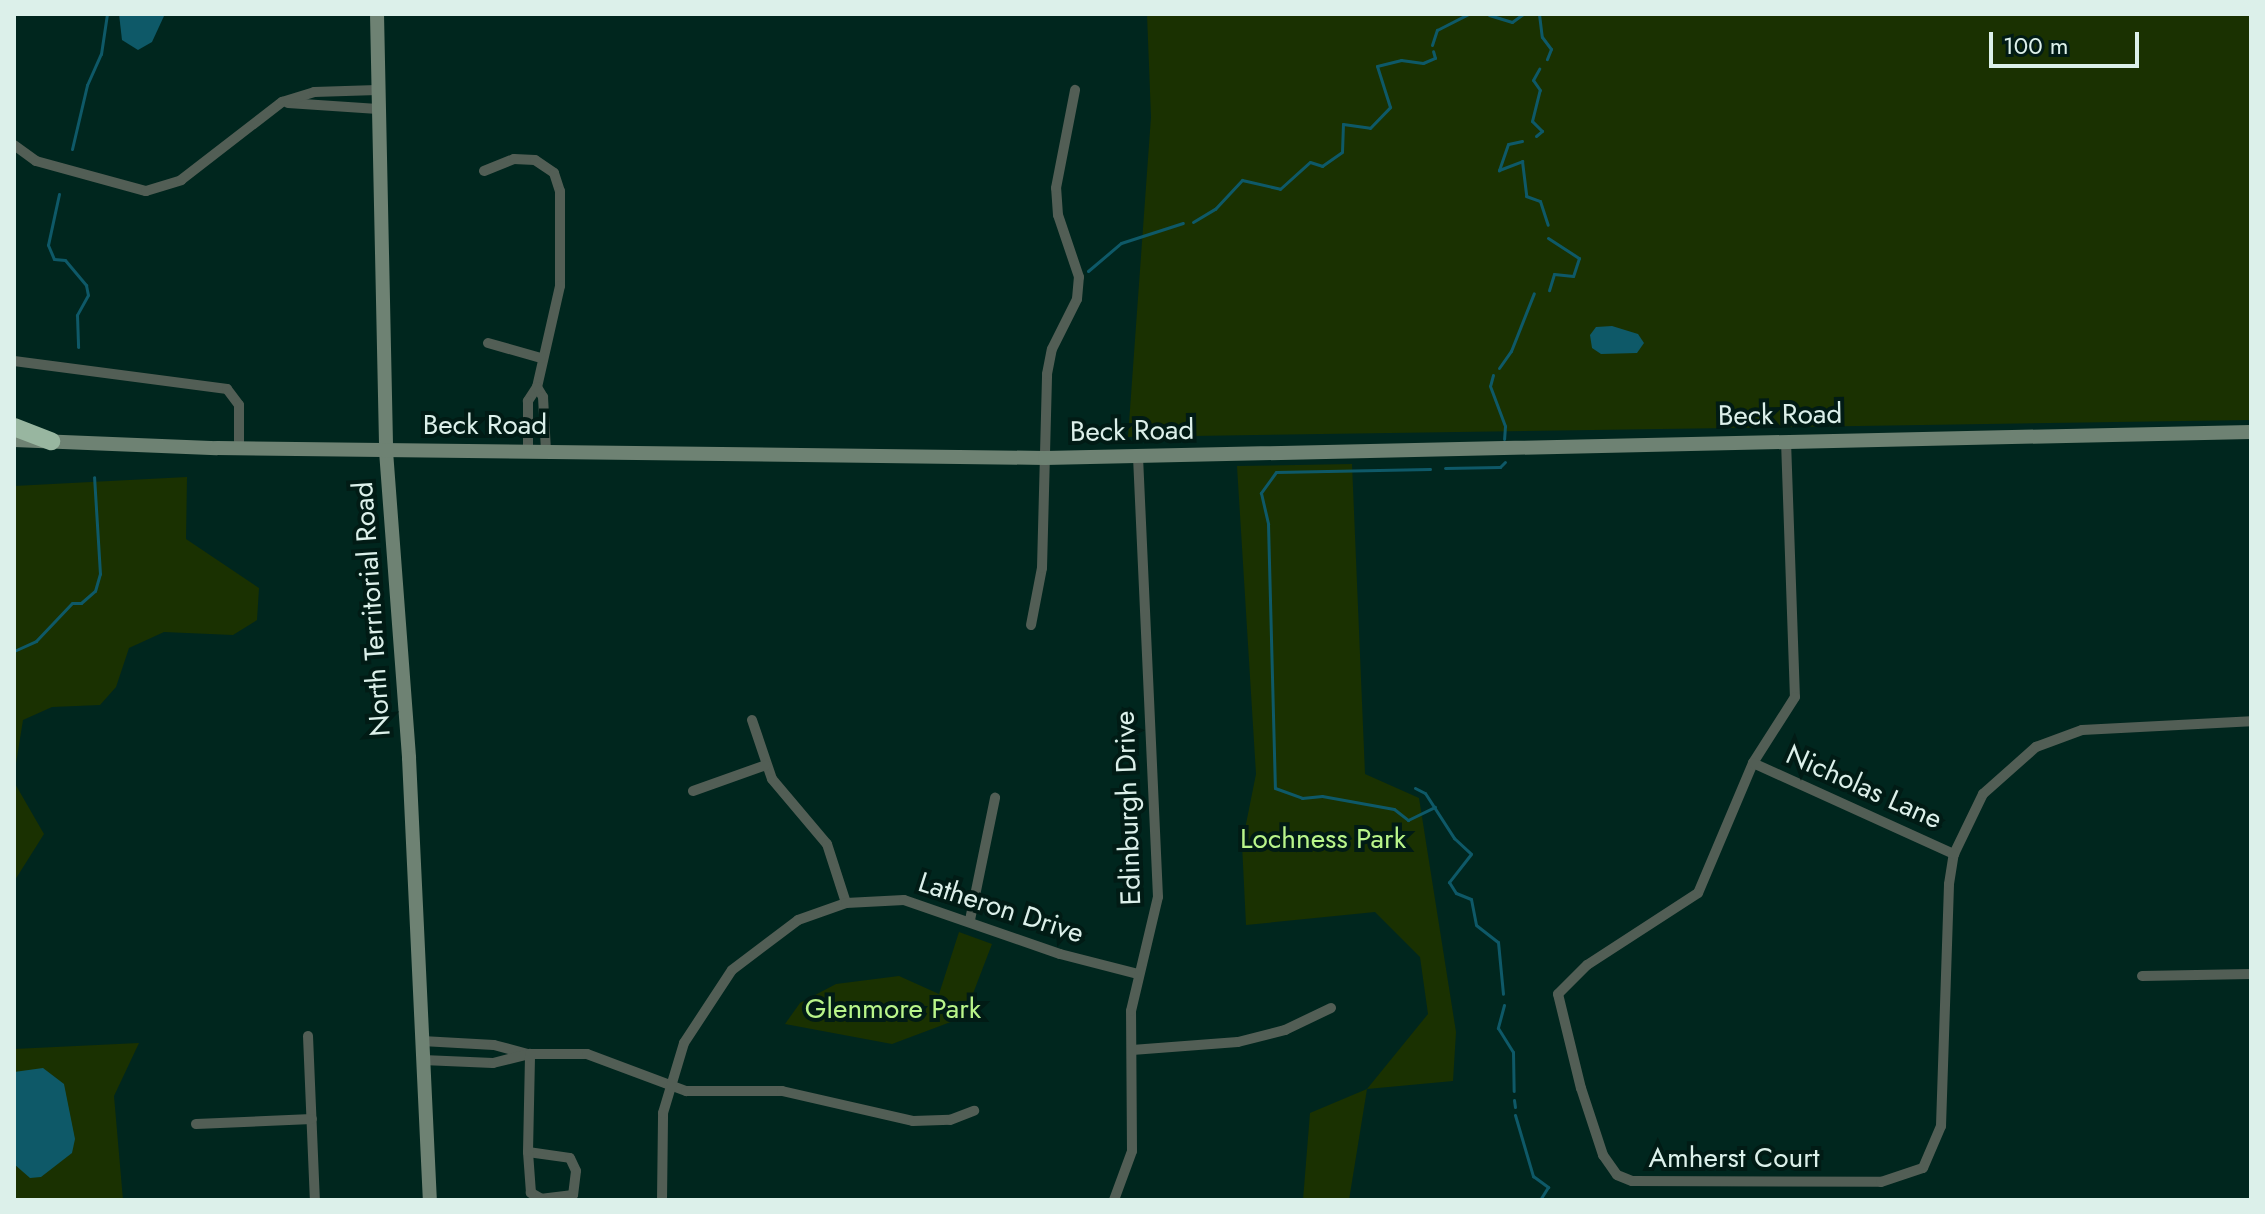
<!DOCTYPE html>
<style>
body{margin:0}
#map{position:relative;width:2265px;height:1214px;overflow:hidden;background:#00261e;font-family:Jost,sans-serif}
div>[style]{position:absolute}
.green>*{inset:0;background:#1a3101}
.water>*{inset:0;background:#0e5968}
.stream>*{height:3px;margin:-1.5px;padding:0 1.5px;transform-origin:1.5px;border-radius:1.5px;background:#0e5968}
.street>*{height:10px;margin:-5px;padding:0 5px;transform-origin:5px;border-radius:5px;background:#525e55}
.secondary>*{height:14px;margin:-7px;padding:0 7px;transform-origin:7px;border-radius:7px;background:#6e8273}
.highway>*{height:18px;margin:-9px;padding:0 9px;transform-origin:9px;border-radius:9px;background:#98b6a0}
span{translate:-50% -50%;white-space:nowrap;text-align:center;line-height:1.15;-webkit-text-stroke:8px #011b15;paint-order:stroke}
.street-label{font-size:28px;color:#dcf0ea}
.park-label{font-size:28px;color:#b9f58a}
.frame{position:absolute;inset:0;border:16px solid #dcf0ea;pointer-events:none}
.scale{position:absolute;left:1989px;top:32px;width:150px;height:36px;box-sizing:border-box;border:4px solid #dcf0ea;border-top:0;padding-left:10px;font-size:24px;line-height:28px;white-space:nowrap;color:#dcf0ea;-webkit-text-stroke:6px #011b15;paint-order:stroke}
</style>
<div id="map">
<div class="green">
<i style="clip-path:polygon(1147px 14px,2251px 14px,2251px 420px,1128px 437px,1151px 117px)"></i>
<i style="clip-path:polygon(1352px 464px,1365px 774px,1419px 798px,1456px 1032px,1453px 1081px,1367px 1089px,1349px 1200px,1303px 1200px,1310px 1113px,1367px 1089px,1428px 1014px,1420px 957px,1375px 912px,1246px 925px,1242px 844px,1256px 774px,1237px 466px)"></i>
<i style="clip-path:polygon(187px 477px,186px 539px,259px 588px,257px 620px,233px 635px,164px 632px,129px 648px,116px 687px,100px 705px,52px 707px,23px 720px,14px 776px,14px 486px)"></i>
<i style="clip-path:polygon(14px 782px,44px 834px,15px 880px,14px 892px)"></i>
<i style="clip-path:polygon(959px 932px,992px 944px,964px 1017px,892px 1044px,785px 1024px,800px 1003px,836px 984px,899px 976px,939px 994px)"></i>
<i style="clip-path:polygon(139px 1043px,114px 1096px,123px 1200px,14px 1200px,14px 1049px)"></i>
</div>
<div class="water">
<i style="clip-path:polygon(119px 14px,163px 14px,164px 16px,152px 42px,138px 50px,122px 40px)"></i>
<i style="clip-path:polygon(1612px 326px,1638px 334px,1644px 343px,1637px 353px,1601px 354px,1592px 348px,1590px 335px,1596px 327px)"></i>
<i style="clip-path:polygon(43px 1068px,64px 1084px,75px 1139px,72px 1153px,41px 1177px,30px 1178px,14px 1164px,14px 1072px)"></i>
</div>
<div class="stream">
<i style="left:1539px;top:14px;width:23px;rotate:83deg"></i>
<i style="left:1542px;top:37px;width:15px;rotate:53deg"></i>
<i style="left:1551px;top:49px;width:11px;rotate:112deg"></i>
<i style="left:1489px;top:15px;width:24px;rotate:17deg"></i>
<i style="left:1512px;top:22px;width:14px;rotate:-36deg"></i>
<i style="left:1432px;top:45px;width:16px;rotate:-72deg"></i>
<i style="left:1437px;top:30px;width:36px;rotate:-27deg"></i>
<i style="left:1536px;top:136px;width:8px;rotate:-40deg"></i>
<i style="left:1542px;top:131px;width:14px;rotate:-135deg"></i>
<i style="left:1532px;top:121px;width:32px;rotate:-76deg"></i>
<i style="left:1540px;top:90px;width:12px;rotate:-125deg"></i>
<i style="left:1533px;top:80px;width:13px;rotate:-61deg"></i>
<i style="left:1522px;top:141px;width:14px;rotate:168deg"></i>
<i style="left:1508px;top:144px;width:28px;rotate:109deg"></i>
<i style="left:1499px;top:170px;width:25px;rotate:-21deg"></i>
<i style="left:1522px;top:161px;width:35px;rotate:83deg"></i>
<i style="left:1526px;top:196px;width:15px;rotate:20deg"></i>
<i style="left:1540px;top:201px;width:25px;rotate:72deg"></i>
<i style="left:72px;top:149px;width:66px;rotate:-76.8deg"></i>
<i style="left:87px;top:85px;width:34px;rotate:-66deg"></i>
<i style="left:101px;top:54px;width:40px;rotate:-81.5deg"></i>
<i style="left:59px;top:194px;width:52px;rotate:102.2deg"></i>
<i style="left:48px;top:245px;width:15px;rotate:67deg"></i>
<i style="left:54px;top:259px;width:11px;rotate:5deg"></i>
<i style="left:65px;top:260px;width:33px;rotate:50deg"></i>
<i style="left:86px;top:285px;width:10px;rotate:79deg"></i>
<i style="left:88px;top:295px;width:23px;rotate:119deg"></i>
<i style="left:77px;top:315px;width:32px;rotate:88deg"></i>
<i style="left:1193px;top:222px;width:26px;rotate:-31deg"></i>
<i style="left:1215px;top:209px;width:40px;rotate:-47deg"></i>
<i style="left:1242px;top:180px;width:39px;rotate:13deg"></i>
<i style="left:1280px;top:189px;width:40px;rotate:-42deg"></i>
<i style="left:1310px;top:162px;width:13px;rotate:18deg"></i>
<i style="left:1322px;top:166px;width:24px;rotate:-35deg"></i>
<i style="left:1342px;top:152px;width:28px;rotate:-88deg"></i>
<i style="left:1343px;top:124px;width:27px;rotate:8deg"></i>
<i style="left:1370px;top:128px;width:29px;rotate:-46deg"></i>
<i style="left:1390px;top:107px;width:43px;rotate:-107.6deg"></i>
<i style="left:1377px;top:66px;width:25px;rotate:-14deg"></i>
<i style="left:1401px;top:60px;width:22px;rotate:8deg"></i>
<i style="left:1423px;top:63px;width:13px;rotate:-23deg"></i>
<i style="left:1435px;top:58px;width:7px;rotate:-106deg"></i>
<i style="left:1548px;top:238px;width:37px;rotate:33deg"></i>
<i style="left:1579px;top:258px;width:19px;rotate:108deg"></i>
<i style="left:1573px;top:276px;width:19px;rotate:-174deg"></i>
<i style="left:1554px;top:274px;width:17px;rotate:107deg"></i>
<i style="left:1088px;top:271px;width:43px;rotate:-40.3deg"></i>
<i style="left:1121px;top:243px;width:65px;rotate:-17.9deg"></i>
<i style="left:1499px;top:368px;width:21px;rotate:-55deg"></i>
<i style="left:1511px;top:351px;width:62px;rotate:-68.4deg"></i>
<i style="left:1493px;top:375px;width:11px;rotate:105deg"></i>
<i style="left:1490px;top:386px;width:43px;rotate:69.4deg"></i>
<i style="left:1505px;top:426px;width:13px;rotate:94deg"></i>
<i style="left:1445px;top:468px;width:55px;rotate:-1deg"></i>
<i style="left:1500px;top:467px;width:7px;rotate:-45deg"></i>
<i style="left:1430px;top:469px;width:154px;rotate:178.9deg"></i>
<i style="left:1276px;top:472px;width:26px;rotate:126deg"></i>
<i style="left:1261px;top:493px;width:32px;rotate:77deg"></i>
<i style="left:1268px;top:524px;width:264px;rotate:88.5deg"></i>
<i style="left:1275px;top:788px;width:29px;rotate:20deg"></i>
<i style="left:1302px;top:798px;width:20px;rotate:-6deg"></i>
<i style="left:1322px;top:796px;width:73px;rotate:10.2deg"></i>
<i style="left:1394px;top:809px;width:18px;rotate:38deg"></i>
<i style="left:1408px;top:820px;width:30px;rotate:-26deg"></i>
<i style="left:14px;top:651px;width:24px;rotate:-24deg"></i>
<i style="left:36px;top:641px;width:52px;rotate:-46.5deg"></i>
<i style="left:72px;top:603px;width:9px"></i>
<i style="left:81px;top:603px;width:18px;rotate:-41deg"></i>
<i style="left:95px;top:591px;width:18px;rotate:-74deg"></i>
<i style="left:100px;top:574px;width:97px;rotate:-93.5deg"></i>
<i style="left:1415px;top:788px;width:11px;rotate:27deg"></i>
<i style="left:1425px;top:793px;width:54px;rotate:57.2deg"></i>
<i style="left:1454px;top:838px;width:23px;rotate:43deg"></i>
<i style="left:1471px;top:854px;width:36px;rotate:128deg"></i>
<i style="left:1449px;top:882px;width:13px;rotate:58deg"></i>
<i style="left:1456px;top:893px;width:16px;rotate:22deg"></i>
<i style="left:1471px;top:899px;width:26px;rotate:79deg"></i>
<i style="left:1476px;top:925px;width:28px;rotate:38deg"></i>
<i style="left:1498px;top:942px;width:52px;rotate:84.5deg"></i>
<i style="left:1504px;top:1005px;width:24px;rotate:105deg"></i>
<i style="left:1498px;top:1028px;width:28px;rotate:58deg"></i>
<i style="left:1513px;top:1052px;width:39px;rotate:89deg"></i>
<i style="left:1514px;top:1100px;width:7px;rotate:82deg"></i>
<i style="left:1515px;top:1115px;width:64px;rotate:73.6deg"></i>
<i style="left:1533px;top:1176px;width:19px;rotate:36deg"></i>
<i style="left:1548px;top:1187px;width:15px;rotate:122deg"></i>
</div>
<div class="street">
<i style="left:288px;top:103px;width:90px;rotate:3.8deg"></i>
<i style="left:14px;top:145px;width:27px;rotate:36deg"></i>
<i style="left:36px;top:161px;width:114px;rotate:15.3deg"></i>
<i style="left:146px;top:191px;width:37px;rotate:-17deg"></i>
<i style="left:181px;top:180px;width:128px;rotate:-37.7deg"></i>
<i style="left:282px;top:102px;width:34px;rotate:-17deg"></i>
<i style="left:314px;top:92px;width:63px;rotate:-1.8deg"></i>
<i style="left:484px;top:171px;width:32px;rotate:-22deg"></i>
<i style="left:514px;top:159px;width:21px;rotate:3deg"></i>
<i style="left:535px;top:160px;width:23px;rotate:34deg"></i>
<i style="left:554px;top:173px;width:19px;rotate:72deg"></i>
<i style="left:560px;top:191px;width:95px;rotate:90deg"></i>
<i style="left:560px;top:286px;width:104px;rotate:102.8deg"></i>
<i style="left:537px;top:387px;width:17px;rotate:123deg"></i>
<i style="left:528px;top:401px;width:50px;rotate:90deg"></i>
<i style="left:488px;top:343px;width:55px;rotate:15.8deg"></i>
<i style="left:14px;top:361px;width:215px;rotate:7.5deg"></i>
<i style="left:227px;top:389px;width:20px;rotate:53deg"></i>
<i style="left:239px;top:405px;width:43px;rotate:90deg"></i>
<i style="left:537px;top:387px;width:12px;rotate:59deg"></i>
<i style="left:543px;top:397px;width:54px;rotate:86.8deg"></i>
<i style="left:1786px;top:441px;width:256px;rotate:88deg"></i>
<i style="left:1795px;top:697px;width:78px;rotate:122.5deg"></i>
<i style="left:1753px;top:763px;width:141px;rotate:112.9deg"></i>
<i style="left:1698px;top:893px;width:132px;rotate:147deg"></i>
<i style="left:1587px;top:965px;width:41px;rotate:135deg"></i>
<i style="left:1558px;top:994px;width:97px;rotate:76.3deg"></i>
<i style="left:1581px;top:1088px;width:71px;rotate:71.8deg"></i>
<i style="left:1603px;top:1155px;width:24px;rotate:55deg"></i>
<i style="left:1617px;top:1175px;width:16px;rotate:22deg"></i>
<i style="left:1632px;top:1181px;width:249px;rotate:0.2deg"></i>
<i style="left:1881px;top:1182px;width:44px;rotate:-18.4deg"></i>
<i style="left:1923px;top:1168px;width:46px;rotate:-66.8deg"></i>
<i style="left:1941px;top:1126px;width:242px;rotate:-88.1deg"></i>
<i style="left:1949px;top:884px;width:30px;rotate:-81deg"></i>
<i style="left:1954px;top:854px;width:67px;rotate:-64.2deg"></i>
<i style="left:1983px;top:794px;width:71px;rotate:-41.6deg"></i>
<i style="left:2036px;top:747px;width:49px;rotate:-20.3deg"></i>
<i style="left:2082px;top:730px;width:169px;rotate:-3deg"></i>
<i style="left:1031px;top:625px;width:58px;rotate:-79.1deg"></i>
<i style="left:1042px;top:568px;width:194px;rotate:-88.5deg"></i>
<i style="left:1047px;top:374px;width:25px;rotate:-79deg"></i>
<i style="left:1052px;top:349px;width:56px;rotate:-63.4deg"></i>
<i style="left:1077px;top:299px;width:22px;rotate:-85deg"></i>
<i style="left:1079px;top:277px;width:65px;rotate:-108.7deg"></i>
<i style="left:1058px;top:215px;width:27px;rotate:-94deg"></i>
<i style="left:1056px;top:188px;width:100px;rotate:-79deg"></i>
<i style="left:752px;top:720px;width:62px;rotate:71.3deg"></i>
<i style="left:772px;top:779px;width:85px;rotate:49.8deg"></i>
<i style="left:827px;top:844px;width:62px;rotate:72.1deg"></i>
<i style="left:1753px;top:763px;width:221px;rotate:24.4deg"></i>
<i style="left:693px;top:791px;width:77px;rotate:-19.6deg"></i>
<i style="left:970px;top:920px;width:125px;rotate:-78.4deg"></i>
<i style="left:2142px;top:976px;width:109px;rotate:-1.1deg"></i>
<i style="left:308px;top:1036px;width:164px;rotate:87.6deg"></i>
<i style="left:422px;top:1041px;width:72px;rotate:3.2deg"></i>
<i style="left:494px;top:1045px;width:35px;rotate:15deg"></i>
<i style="left:1132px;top:1050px;width:106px;rotate:-4.3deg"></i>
<i style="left:1238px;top:1042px;width:49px;rotate:-14.3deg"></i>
<i style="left:1285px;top:1030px;width:51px;rotate:-25.6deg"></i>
<i style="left:423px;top:1060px;width:70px;rotate:2.5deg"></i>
<i style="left:493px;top:1063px;width:38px;rotate:-14deg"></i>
<i style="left:530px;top:1054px;width:57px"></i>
<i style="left:587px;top:1054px;width:106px;rotate:20.5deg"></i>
<i style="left:686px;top:1091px;width:96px"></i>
<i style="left:782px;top:1091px;width:134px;rotate:12.9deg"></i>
<i style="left:913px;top:1121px;width:37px;rotate:-2deg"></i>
<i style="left:950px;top:1120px;width:26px;rotate:-21deg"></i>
<i style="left:196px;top:1124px;width:116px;rotate:-2.5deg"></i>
<i style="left:528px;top:1152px;width:42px;rotate:8.1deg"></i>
<i style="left:570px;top:1158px;width:14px;rotate:65deg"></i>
<i style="left:576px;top:1171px;width:24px;rotate:97deg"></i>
<i style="left:573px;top:1195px;width:31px;rotate:173deg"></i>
<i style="left:542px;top:1199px;width:13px;rotate:-151deg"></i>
<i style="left:531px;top:1193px;width:41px;rotate:-94.2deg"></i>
<i style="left:528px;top:1152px;width:98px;rotate:-88.8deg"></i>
<i style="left:662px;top:1200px;width:87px;rotate:-89.3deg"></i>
<i style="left:663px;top:1113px;width:73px;rotate:-73.3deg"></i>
<i style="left:684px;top:1043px;width:87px;rotate:-56.7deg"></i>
<i style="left:732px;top:970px;width:83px;rotate:-37.1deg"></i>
<i style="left:798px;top:920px;width:51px;rotate:-19.5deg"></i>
<i style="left:846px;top:903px;width:58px;rotate:-3deg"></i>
<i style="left:904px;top:900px;width:165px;rotate:19.1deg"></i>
<i style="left:1060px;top:954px;width:81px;rotate:14.4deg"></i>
<i style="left:1114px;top:1200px;width:52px;rotate:-69.8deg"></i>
<i style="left:1132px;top:1151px;width:140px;rotate:-90.4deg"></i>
<i style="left:1131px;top:1011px;width:117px;rotate:-76.7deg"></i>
<i style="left:1158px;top:897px;width:440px;rotate:-92.6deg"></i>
</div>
<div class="secondary">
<i style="left:377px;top:14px;width:437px;rotate:88.8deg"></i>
<i style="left:386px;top:451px;width:308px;rotate:85.7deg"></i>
<i style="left:409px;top:758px;width:442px;rotate:87.3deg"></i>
<i style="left:14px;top:440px;width:203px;rotate:2.3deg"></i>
<i style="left:217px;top:448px;width:828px;rotate:0.69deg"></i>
<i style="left:1045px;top:458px;width:1206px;rotate:-1.24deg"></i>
</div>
<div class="highway">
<i style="left:14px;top:427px;width:40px;rotate:21deg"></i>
</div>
<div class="street-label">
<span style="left:1780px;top:415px;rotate:-1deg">Beck Road</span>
<span style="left:485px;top:425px">Beck Road</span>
<span style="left:1132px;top:431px;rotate:-1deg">Beck Road</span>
<span style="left:372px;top:609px;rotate:-94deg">North Territorial Road</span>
<span style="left:1864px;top:787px;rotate:24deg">Nicholas Lane</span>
<span style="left:1128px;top:808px;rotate:-92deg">Edinburgh Drive</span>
<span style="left:1001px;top:908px;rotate:18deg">Latheron Drive</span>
<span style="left:1734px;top:1158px">Amherst Court</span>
</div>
<div class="park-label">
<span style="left:1323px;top:839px">Lochness Park</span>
<span style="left:893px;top:1009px">Glenmore Park</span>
</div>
<div class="frame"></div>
<div class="scale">100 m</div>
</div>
